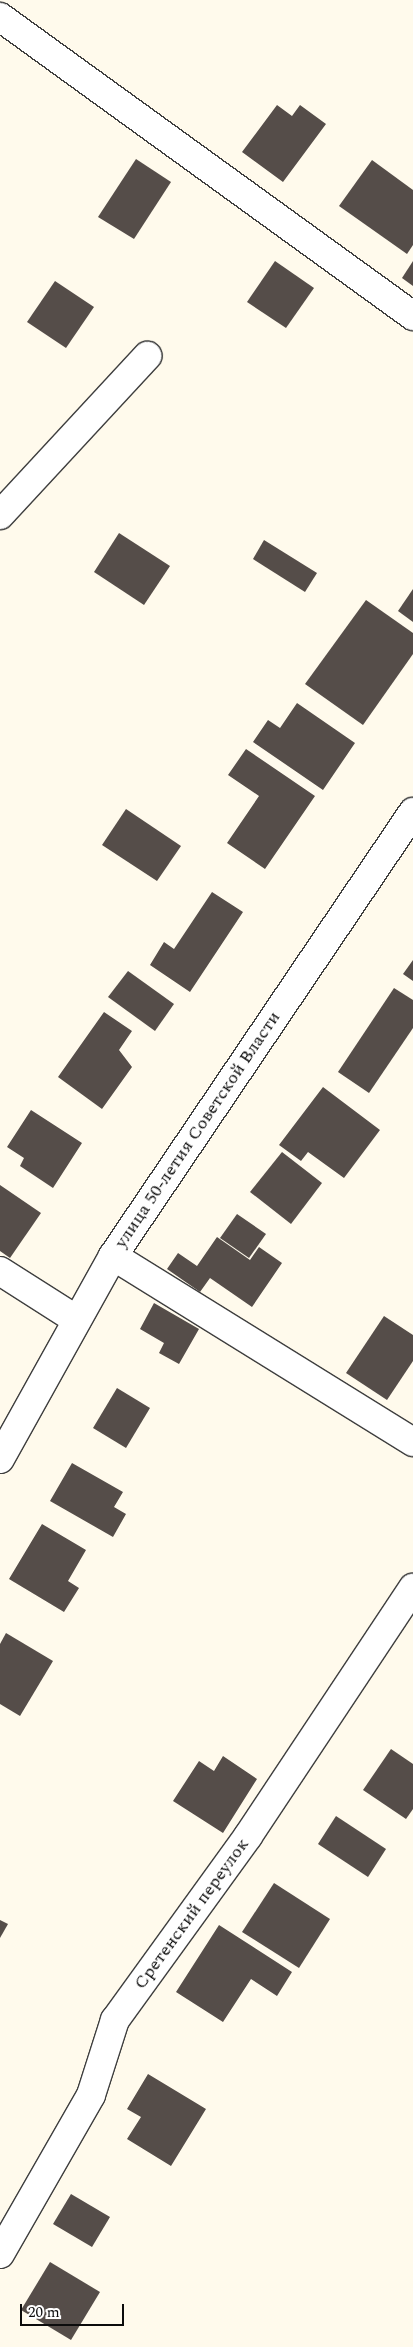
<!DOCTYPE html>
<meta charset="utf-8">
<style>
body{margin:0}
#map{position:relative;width:413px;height:2347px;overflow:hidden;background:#fffaec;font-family:Spectral,serif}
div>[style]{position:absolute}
.building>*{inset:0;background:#554d49}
.roads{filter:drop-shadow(1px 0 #3f3f3f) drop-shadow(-1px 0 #3f3f3f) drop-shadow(0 1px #3f3f3f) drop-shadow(0 -1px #3f3f3f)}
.minor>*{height:28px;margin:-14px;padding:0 14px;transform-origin:14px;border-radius:14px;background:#fff}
span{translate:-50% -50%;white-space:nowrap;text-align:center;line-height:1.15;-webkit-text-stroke:5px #fff;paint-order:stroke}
.street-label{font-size:18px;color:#0c0c0c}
.scale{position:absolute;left:20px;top:2304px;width:104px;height:22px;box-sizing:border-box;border:2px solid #0c0c0c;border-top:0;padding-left:6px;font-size:15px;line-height:18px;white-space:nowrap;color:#0c0c0c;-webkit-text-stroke:4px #fff;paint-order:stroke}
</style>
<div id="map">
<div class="building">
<i style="clip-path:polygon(277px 105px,292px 116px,300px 105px,326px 124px,283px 182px,242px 152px)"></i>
<i style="clip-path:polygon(136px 159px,171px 182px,134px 239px,98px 217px)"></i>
<i style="clip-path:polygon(372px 160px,413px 190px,413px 245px,407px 254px,339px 206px)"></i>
<i style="clip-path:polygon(275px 261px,314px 288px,286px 328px,247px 302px)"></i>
<i style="clip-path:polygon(413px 261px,413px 286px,402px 278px)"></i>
<i style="clip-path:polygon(55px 281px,94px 307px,66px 348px,27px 322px)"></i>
<i style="clip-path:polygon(119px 533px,170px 566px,144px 605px,94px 572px)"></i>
<i style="clip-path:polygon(264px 540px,317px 573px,305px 592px,253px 559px)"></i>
<i style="clip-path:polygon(413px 589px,413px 622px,398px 611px)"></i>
<i style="clip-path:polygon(366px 600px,413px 633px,413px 654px,363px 725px,305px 684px)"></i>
<i style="clip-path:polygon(297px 703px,355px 743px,323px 790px,253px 742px,268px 720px,280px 728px)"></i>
<i style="clip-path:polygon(246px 749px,315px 796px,265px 869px,227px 843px,259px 796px,228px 775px)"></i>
<i style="clip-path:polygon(126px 809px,181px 846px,157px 881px,102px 845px)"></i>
<i style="clip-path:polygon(212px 892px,243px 912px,190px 992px,150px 965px,164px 942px,174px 949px)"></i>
<i style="clip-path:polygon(413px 960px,413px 981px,403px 974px)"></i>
<i style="clip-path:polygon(128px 971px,174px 1004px,155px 1031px,108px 997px)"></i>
<i style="clip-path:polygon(394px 988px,413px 1000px,413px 1028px,369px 1093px,338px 1072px)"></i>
<i style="clip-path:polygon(104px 1012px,132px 1031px,119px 1050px,132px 1067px,102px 1109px,58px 1077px)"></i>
<i style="clip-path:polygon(323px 1087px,380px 1130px,344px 1178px,308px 1152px,301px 1161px,279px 1145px)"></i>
<i style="clip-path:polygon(31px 1110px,82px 1143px,53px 1188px,20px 1166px,24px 1158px,7px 1147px)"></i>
<i style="clip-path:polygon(282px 1152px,322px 1183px,291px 1224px,250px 1192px)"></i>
<i style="clip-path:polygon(0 1185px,41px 1213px,10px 1258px,0 1251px)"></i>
<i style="clip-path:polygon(237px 1214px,266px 1234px,249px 1258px,220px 1238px)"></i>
<i style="clip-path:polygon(217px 1237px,250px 1260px,259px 1247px,282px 1263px,252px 1307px,210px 1278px,200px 1292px,167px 1269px,178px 1253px,197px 1266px)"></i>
<i style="clip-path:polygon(154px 1303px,199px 1329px,179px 1364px,159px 1353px,164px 1343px,140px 1329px)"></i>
<i style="clip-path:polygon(384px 1316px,413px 1335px,413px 1361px,387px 1400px,346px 1373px)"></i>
<i style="clip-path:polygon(117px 1388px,150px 1408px,126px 1448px,93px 1428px)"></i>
<i style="clip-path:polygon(72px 1463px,123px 1492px,114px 1507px,126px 1514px,113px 1537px,50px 1501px)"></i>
<i style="clip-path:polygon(42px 1524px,86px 1550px,68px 1581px,79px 1588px,64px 1612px,9px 1579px)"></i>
<i style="clip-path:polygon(6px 1633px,53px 1661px,20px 1716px,0 1704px,0 1644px)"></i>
<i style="clip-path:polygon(391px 1749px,413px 1764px,413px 1809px,406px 1819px,363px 1790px)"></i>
<i style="clip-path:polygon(223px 1756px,257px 1779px,223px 1833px,173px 1801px,199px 1761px,214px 1771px)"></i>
<i style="clip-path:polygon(336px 1816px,386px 1849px,368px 1877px,318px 1844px)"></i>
<i style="clip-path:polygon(274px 1883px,330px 1919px,299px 1968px,242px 1932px)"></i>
<i style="clip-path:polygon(0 1920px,8px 1924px,0 1938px)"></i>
<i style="clip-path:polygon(219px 1925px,292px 1972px,277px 1996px,251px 1979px,223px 2022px,176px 1992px)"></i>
<i style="clip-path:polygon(148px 2074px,206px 2109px,171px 2166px,127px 2139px,141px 2117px,127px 2109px)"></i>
<i style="clip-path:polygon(71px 2194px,110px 2217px,92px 2247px,53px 2224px)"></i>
<i style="clip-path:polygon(50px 2262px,100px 2292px,71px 2340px,21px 2310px)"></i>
</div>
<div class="roads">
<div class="minor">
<i style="left:0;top:17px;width:510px;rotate:35.9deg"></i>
<i style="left:0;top:515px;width:217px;rotate:-47.2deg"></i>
<i style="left:113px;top:1256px;width:353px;rotate:31.8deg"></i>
<i style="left:0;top:1271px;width:91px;rotate:32.5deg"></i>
<i style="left:0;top:1459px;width:232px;rotate:-60.9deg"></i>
<i style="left:113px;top:1256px;width:536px;rotate:-55.95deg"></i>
<i style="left:0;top:2254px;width:183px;rotate:-60.2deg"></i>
<i style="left:91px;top:2095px;width:79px;rotate:-72.3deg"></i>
<i style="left:115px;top:2020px;width:227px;rotate:-54.1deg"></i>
<i style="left:248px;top:1836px;width:298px;rotate:-56.4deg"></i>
</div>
</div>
<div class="street-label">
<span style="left:198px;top:1130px;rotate:-56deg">улица 50-летия Советской Власти</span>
<span style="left:192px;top:1914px;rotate:-54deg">Сретенский переулок</span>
</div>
<div class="scale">20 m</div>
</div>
